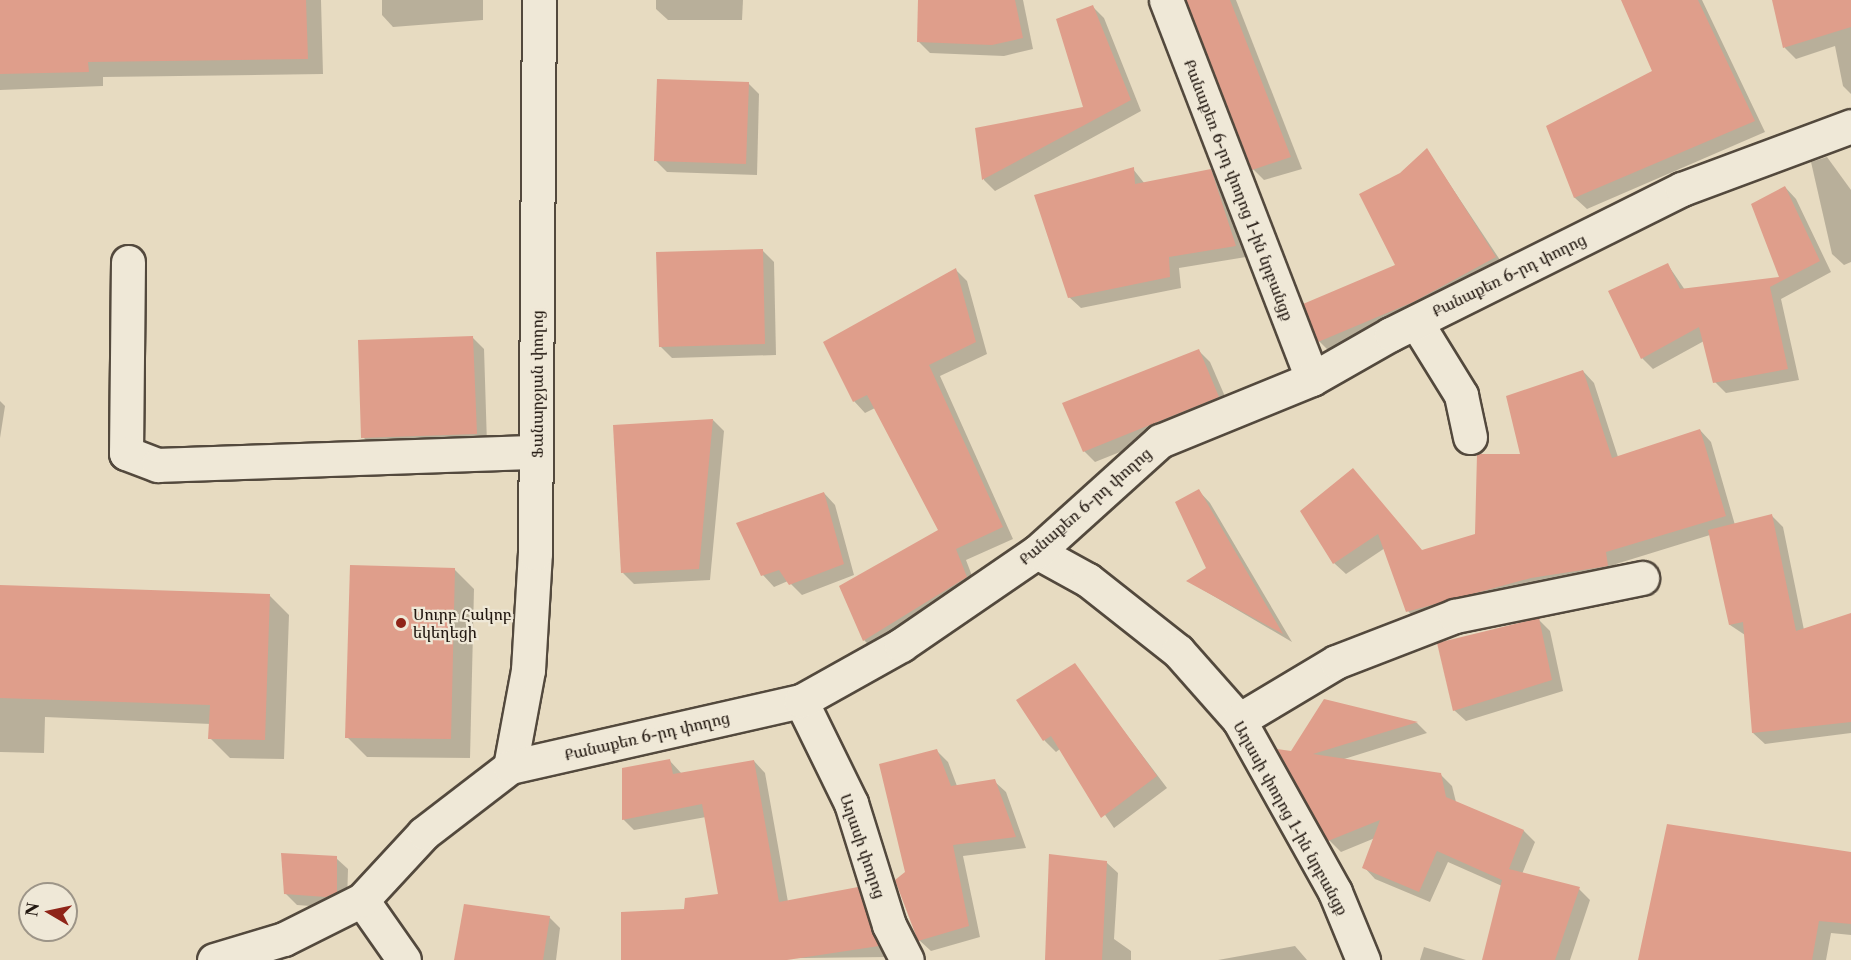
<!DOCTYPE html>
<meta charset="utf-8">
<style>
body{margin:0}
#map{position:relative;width:1851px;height:960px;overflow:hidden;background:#e7dbc1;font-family:"Libre Caslon Text","Noto Serif Armenian",serif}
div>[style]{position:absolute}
.shadow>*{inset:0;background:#0003}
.building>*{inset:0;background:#df9e8b}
.roads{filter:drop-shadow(2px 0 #53493d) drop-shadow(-2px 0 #53493d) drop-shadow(0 2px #53493d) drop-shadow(0 -2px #53493d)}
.minor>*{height:33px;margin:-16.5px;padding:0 16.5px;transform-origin:16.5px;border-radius:16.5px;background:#efe8d7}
.dots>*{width:16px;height:16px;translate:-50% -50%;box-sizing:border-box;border:3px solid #efe8d7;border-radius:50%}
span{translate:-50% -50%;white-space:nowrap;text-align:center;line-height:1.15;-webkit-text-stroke:4.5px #efe8d7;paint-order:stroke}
.street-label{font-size:16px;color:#221811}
.poi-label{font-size:16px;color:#221811}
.left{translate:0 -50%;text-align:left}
.north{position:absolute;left:18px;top:882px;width:60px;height:60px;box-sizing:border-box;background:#efe8d7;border:2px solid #9d9588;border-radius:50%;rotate:279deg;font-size:16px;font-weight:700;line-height:24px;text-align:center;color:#221811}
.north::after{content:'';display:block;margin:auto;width:21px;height:27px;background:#8f2418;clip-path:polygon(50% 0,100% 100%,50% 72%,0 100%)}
</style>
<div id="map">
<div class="shadow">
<i style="clip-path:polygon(0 0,321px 0,323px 74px,103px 77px,103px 86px,0 90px)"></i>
<i style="clip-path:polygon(382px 0,483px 0,483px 20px,393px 27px,382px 15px)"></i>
<i style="clip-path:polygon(656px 0,743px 0,742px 20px,668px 20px,656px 9px)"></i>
<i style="clip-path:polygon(920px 0,1023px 0,1033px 49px,1004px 56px,930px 53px,918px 41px)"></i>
<i style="clip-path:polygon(1188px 0,1236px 0,1302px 169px,1264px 180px,1253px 169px)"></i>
<i style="clip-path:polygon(1623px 0,1702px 0,1765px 132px,1587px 209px,1575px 198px,1548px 127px,1654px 72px)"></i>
<i style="clip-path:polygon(1774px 0,1851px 0,1851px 94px,1843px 86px,1835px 46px,1796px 59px,1785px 48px)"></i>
<i style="clip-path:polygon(1093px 7px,1104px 18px,1141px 111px,995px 191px,984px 180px,976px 129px,1085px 108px)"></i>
<i style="clip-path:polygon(748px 83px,759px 94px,757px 175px,667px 172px,656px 161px)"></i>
<i style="clip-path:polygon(1427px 150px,1506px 269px,1330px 352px,1319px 341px,1397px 266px,1401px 174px)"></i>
<i style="clip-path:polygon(1827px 157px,1851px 190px,1851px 262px,1844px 265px,1832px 254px,1811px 162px)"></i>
<i style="clip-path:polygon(1133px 169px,1145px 184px,1211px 171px,1222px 182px,1246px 257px,1179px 268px,1181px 288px,1081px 308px,1069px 297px)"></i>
<i style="clip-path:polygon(1785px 187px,1796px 199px,1831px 272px,1781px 299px,1799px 380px,1726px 393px,1715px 382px,1704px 341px,1653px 369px,1642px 358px,1668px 265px,1685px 290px,1781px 278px)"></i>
<i style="clip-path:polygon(762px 250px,774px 262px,776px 355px,672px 358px,660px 346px)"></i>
<i style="clip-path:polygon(956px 270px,967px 281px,987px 354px,940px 376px,1013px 539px,966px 560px,977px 589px,875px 651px,864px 640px,940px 531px,875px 408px,865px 413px,854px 401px)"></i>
<i style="clip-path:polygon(473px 338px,484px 349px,487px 445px,374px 448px,363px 437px)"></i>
<i style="clip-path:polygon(1199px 351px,1210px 362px,1230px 408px,1095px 462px,1084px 451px)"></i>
<i style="clip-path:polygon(1583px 371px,1594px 383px,1618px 457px,1700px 430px,1711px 442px,1735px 525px,1772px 516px,1783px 527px,1804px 630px,1851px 615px,1851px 733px,1765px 744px,1753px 733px,1745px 635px,1730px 625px,1710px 535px,1616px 564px,1618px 577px,1419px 623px,1408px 611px,1385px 548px,1346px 574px,1334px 563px,1353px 470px,1423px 552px,1476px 535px,1521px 456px)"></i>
<i style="clip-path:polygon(0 401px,5px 406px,0 438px)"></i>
<i style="clip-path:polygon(713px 420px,724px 431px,710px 580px,634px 584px,623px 573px)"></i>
<i style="clip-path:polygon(1199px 491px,1210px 503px,1292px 642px,1188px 581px,1208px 568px)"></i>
<i style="clip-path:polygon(824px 493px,835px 505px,854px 575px,802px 595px,788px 581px,774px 587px,763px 575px,738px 524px)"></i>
<i style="clip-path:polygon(454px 569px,474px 589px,470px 758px,367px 757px,347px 737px)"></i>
<i style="clip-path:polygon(0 586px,269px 595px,289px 615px,284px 759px,230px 758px,210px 738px,211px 724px,45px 717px,44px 753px,0 752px)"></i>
<i style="clip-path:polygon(1539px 620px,1550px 631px,1563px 691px,1466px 721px,1454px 710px)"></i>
<i style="clip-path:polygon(1074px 665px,1167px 788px,1114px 828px,1060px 749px,1056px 752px,1045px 741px,1018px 701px)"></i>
<i style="clip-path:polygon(1325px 700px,1417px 723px,1427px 733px,1341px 760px,1441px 775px,1452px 786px,1456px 802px,1524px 831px,1535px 842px,1522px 874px,1579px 889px,1590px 900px,1570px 960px,1483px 960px,1502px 886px,1448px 862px,1430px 902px,1375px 879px,1364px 867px,1375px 838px,1341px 852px,1329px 840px,1292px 752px)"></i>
<i style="clip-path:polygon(936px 750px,948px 762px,957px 786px,994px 781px,1006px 792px,1026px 848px,963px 856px,980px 937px,931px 951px,919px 940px,907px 873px)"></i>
<i style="clip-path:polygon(670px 761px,682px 774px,754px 761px,765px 773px,788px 902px,857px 889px,869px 900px,889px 957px,622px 960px,685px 911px,720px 895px,706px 817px,634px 830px,623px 819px)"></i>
<i style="clip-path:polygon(1851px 854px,1851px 935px,1831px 933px,1826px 960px,1639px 960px)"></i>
<i style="clip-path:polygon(336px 858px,348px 869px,347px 903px,338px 908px,297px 905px,285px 893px)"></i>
<i style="clip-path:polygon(1106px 862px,1118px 873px,1114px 939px,1131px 951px,1131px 960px,1046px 960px)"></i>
<i style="clip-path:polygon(549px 917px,560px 928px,556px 960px,456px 960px)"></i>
<i style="clip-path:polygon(1295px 946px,1307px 960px,1218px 960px)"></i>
<i style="clip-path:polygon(1424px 947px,1466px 960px,1420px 960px)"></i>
</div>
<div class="building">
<i style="clip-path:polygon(0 0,306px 0,308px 59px,88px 62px,89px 72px,0 74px)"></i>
<i style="clip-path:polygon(918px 0,1015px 0,1023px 38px,992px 45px,917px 42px)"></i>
<i style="clip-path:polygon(1186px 0,1230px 0,1291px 157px,1252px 170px)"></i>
<i style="clip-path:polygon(1621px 0,1698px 0,1755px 121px,1574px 198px,1546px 126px,1652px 71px)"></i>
<i style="clip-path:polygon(1772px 0,1851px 0,1851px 27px,1783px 48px)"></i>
<i style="clip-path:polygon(1093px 5px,1131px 100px,982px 180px,975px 128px,1083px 107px,1056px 19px)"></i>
<i style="clip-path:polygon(657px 79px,749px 82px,746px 164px,654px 161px)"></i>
<i style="clip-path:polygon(1427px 148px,1496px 257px,1413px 302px,1318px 342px,1303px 304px,1395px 265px,1359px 194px,1400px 173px)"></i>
<i style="clip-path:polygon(1134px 167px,1135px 184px,1211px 169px,1236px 246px,1169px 257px,1170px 277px,1068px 298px,1034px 195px)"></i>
<i style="clip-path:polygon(1785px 186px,1820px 261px,1770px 287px,1788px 369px,1713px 383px,1699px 327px,1641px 359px,1608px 291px,1668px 263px,1680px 289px,1779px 277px,1751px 204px)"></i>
<i style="clip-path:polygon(763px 249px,765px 344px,659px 347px,656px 252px)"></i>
<i style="clip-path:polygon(956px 268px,976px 342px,929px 365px,1003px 527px,956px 549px,967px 577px,863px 641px,839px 586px,938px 530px,867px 395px,853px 402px,823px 342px)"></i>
<i style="clip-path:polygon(473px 336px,477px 434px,361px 438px,358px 340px)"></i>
<i style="clip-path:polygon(1199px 349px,1219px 397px,1083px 452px,1062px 403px)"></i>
<i style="clip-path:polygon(1583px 370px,1612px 458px,1700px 429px,1726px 516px,1606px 552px,1608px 566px,1531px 578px,1406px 612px,1378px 534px,1333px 564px,1300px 511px,1353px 468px,1422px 550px,1475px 534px,1477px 454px,1520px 454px,1506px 396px)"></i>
<i style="clip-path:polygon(713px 419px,699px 569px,621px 573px,613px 425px)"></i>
<i style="clip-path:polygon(1199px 489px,1283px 634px,1186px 581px,1206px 568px,1175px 502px)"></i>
<i style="clip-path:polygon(824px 492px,844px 564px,789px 585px,779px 570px,761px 576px,736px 523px)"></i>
<i style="clip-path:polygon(1772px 514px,1796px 631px,1851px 613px,1851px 722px,1752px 733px,1743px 622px,1729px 625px,1708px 530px)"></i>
<i style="clip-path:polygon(350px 565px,455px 568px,451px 739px,345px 738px)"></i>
<i style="clip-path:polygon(0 585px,270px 594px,265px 740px,208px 739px,210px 705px,0 698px)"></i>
<i style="clip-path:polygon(1539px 618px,1552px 680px,1453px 711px,1437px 643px)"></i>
<i style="clip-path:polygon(1075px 663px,1157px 776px,1101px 818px,1051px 736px,1043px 741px,1016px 700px)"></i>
<i style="clip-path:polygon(1324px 699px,1418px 722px,1313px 754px,1441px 773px,1446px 797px,1524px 830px,1509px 869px,1580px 887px,1555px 960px,1482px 960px,1502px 880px,1437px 851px,1419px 892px,1362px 868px,1380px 820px,1328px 841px,1277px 749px,1291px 751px)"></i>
<i style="clip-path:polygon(937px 749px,951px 786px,995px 779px,1016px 837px,953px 845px,969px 926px,918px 941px,895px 880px,905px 872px,879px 764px)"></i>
<i style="clip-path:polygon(670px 759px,673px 774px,754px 760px,779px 902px,858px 887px,879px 946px,787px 960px,621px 960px,621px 912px,684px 909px,685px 898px,718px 894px,702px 804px,622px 820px,622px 768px)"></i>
<i style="clip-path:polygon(1667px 824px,1851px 852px,1851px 924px,1819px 921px,1812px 960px,1638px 960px)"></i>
<i style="clip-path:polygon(281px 853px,337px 856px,337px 892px,326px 897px,284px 894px)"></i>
<i style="clip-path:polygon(1049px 854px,1107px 861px,1102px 960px,1045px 960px)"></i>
<i style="clip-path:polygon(464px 904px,550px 916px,543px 960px,454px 960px)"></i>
</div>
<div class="roads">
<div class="minor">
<i style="left:1166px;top:0;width:406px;rotate:68.9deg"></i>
<i style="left:128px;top:262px;width:191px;rotate:90.6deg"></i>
<i style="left:126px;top:453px;width:34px;rotate:21deg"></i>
<i style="left:158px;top:465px;width:378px;rotate:-2deg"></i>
<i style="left:1416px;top:322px;width:86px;rotate:58.3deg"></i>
<i style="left:1461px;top:395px;width:43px;rotate:77.9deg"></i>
<i style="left:1037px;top:552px;width:58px;rotate:28.8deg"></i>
<i style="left:1088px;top:580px;width:115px;rotate:38.3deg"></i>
<i style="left:1178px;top:651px;width:92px;rotate:48.5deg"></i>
<i style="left:1239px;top:720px;width:197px;rotate:60.8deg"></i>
<i style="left:1335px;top:892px;width:74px;rotate:67.6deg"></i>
<i style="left:801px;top:701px;width:114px;rotate:63.9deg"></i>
<i style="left:851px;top:803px;width:128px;rotate:72.7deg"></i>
<i style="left:889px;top:925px;width:39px;rotate:63deg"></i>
<i style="left:1239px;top:720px;width:113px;rotate:-30.9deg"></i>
<i style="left:1336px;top:662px;width:128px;rotate:-21.1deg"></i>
<i style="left:1455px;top:616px;width:191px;rotate:-11.5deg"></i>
<i style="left:510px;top:767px;width:99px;rotate:-79.5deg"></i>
<i style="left:528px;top:670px;width:117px;rotate:-86.6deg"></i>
<i style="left:535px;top:553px;width:553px;rotate:-89.59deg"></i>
<i style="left:362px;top:900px;width:73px;rotate:55deg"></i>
<i style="left:214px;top:960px;width:73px;rotate:-16.7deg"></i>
<i style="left:284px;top:939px;width:87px;rotate:-26.6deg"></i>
<i style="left:362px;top:900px;width:91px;rotate:-47.2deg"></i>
<i style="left:424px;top:833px;width:108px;rotate:-37.5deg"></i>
<i style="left:510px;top:767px;width:298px;rotate:-12.8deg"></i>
<i style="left:801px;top:701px;width:115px;rotate:-29.2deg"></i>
<i style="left:901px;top:645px;width:165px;rotate:-34.4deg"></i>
<i style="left:1037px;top:552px;width:166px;rotate:-42.1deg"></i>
<i style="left:1160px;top:441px;width:164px;rotate:-22.2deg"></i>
<i style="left:1312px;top:379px;width:91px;rotate:-29.7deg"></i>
<i style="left:1391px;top:334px;width:325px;rotate:-26.5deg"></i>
<i style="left:1682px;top:189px;width:180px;rotate:-20.4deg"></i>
</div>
</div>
<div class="dots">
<i style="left:401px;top:623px;background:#8f2418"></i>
</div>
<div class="street-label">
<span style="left:1239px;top:190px;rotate:69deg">Քանաքեռ 6-րդ փողոց 1-ին նրբանցք</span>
<span style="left:1509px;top:275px;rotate:-26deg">Քանաքեռ 6-րդ փողոց</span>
<span style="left:537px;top:384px;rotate:-90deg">Ֆանարջյան փողոց</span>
<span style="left:1085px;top:506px;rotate:-41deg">Քանաքեռ 6-րդ փողոց</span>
<span style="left:647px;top:736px;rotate:-13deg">Քանաքեռ 6-րդ փողոց</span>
<span style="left:1291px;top:818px;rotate:61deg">Աղասի փողոց 1-ին նրբանցք</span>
<span style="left:863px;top:846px;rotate:71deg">Աղասի փողոց</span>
</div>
<div class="poi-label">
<span class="left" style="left:413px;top:623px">Սուրբ Հակոբ<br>եկեղեցի</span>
</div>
<div class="north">N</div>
</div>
